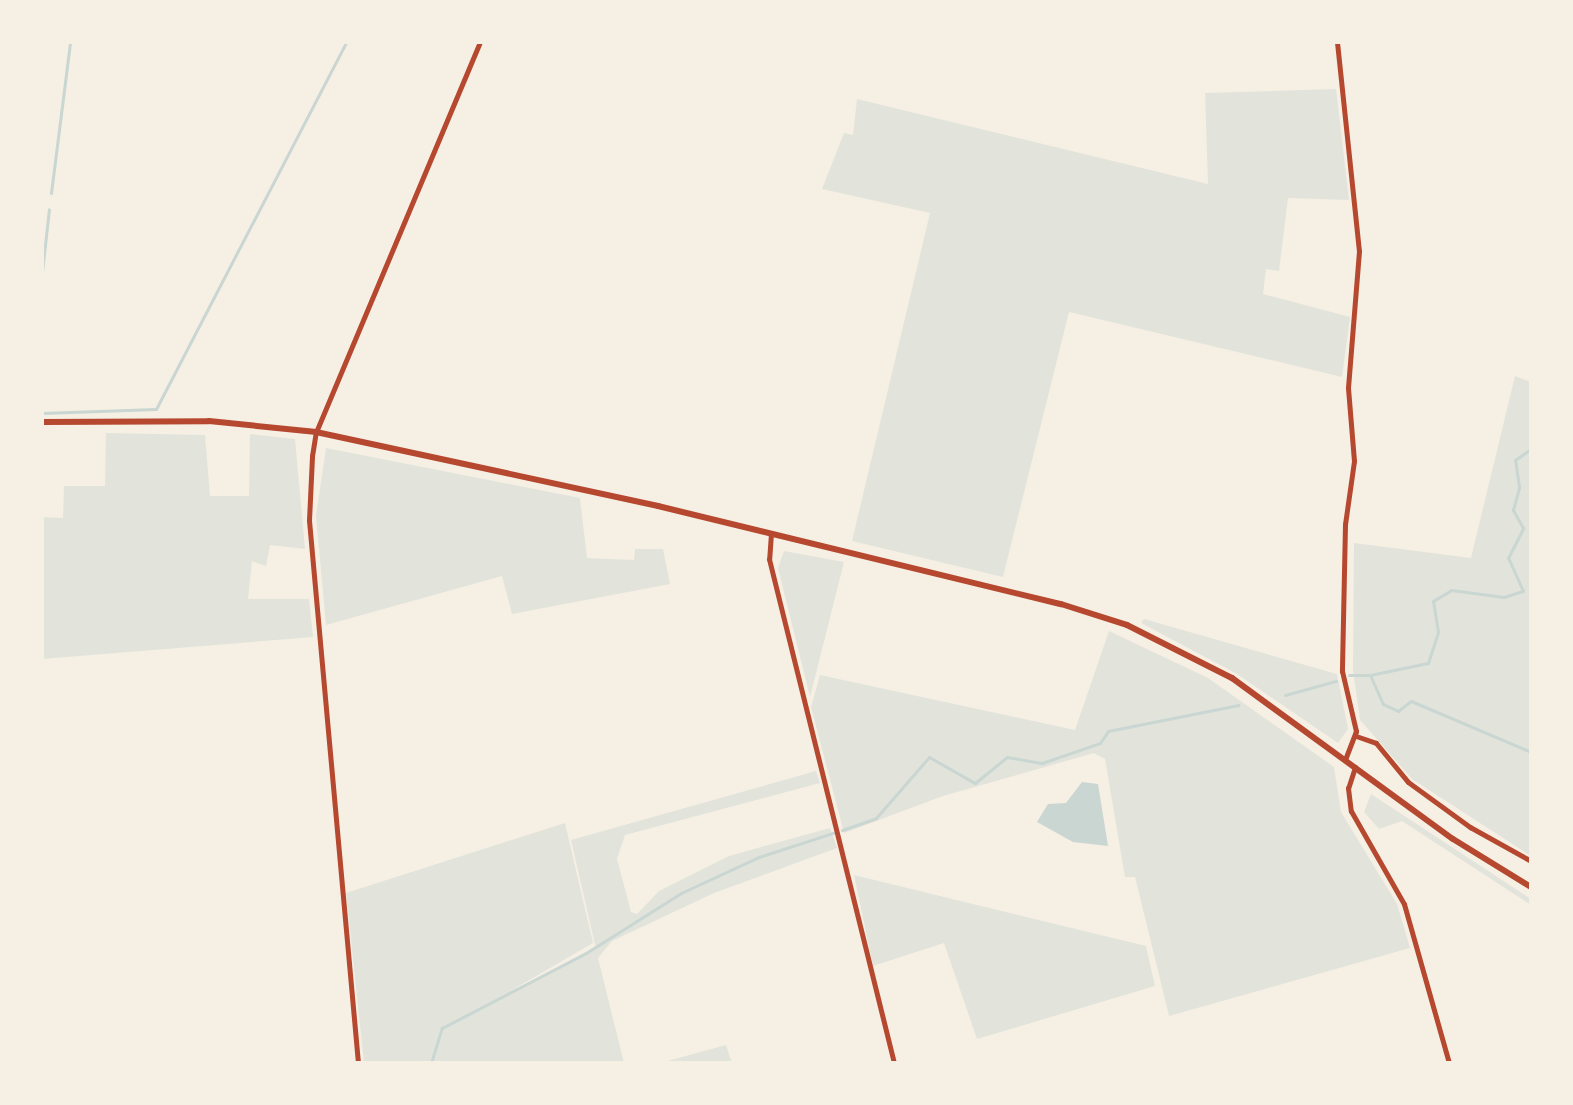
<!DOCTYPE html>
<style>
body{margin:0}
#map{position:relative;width:1573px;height:1105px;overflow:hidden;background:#f6efe4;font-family:Jost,sans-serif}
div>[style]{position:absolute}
.green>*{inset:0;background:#e2e4dc}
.water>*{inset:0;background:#c9d6d2}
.stream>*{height:3px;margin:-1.5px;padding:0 1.5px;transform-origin:1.5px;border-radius:1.5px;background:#c9d6d2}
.minor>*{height:5px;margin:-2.5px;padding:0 2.5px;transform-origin:2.5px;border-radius:2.5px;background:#b5482f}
.tertiary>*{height:6px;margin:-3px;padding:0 3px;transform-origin:3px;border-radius:3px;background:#b5482f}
span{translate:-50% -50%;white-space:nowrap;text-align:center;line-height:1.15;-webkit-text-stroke:6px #f6efe4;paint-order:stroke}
.frame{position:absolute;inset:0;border:44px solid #f6efe4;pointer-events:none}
</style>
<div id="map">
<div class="green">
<i style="clip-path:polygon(1336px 89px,1349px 200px,1288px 198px,1279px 271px,1266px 269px,1263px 294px,1350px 317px,1342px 377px,1069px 312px,1003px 577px,852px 541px,930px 213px,822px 189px,844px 133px,853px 135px,857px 99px,1208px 184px,1205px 93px)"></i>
<i style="clip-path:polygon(1515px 376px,1531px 382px,1531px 856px,1412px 779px,1360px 720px,1353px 670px,1354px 543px,1471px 558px)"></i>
<i style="clip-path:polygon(106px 433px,205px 435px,210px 496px,249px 496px,250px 434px,295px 439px,305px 549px,270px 545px,266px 566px,252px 561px,248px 599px,309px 599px,313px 637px,42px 659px,42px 517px,63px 518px,64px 486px,105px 486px)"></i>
<i style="clip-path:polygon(326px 448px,580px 498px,587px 558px,634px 560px,635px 549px,663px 549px,670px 584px,512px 614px,502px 576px,326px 625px,316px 516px)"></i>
<i style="clip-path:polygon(784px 551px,844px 562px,810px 697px,778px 568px)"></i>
<i style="clip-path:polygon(1144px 619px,1337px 674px,1348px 729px,1338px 743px,1237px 674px,1141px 623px)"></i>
<i style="clip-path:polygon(1109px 631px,1208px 678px,1334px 767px,1341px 812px,1397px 904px,1410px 948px,1169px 1016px,1135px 877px,1125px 877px,1105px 759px,1094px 753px,943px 796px,844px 833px,811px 707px,820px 675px,1075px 730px)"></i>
<i style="clip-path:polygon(816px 771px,820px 783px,625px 835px,617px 859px,631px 912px,637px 914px,659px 891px,729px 856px,830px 828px,837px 848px,714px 893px,612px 941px,598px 958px,624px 1063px,364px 1063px,346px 893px,565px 823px,593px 943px,509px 992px,596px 949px,571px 840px)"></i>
<i style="clip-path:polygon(1371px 794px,1531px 899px,1531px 905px,1402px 821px,1379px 829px,1364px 812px)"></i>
<i style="clip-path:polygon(854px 875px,1146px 946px,1155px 986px,977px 1039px,944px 943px,873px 966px)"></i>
<i style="clip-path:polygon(726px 1045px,732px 1063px,660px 1063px)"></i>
</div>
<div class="water">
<i style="clip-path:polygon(1082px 782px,1098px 784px,1108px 846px,1073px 842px,1037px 822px,1048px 804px,1066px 803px)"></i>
</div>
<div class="stream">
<i style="left:51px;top:193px;width:152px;rotate:-82.8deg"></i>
<i style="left:42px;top:272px;width:63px;rotate:-83.7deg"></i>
<i style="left:42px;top:413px;width:114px;rotate:-2deg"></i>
<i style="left:156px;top:409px;width:413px;rotate:-62.6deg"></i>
<i style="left:1349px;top:675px;width:21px"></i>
<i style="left:1370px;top:675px;width:32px;rotate:66deg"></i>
<i style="left:1383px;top:704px;width:17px;rotate:25deg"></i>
<i style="left:1398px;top:711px;width:16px;rotate:-38deg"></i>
<i style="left:1411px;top:701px;width:130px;rotate:23deg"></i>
<i style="left:1370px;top:675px;width:59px;rotate:-11.7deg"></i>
<i style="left:1428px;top:663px;width:33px;rotate:-72deg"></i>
<i style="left:1438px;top:632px;width:31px;rotate:-99deg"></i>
<i style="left:1433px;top:601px;width:21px;rotate:-31deg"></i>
<i style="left:1451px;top:590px;width:53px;rotate:7.5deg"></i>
<i style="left:1504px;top:597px;width:20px;rotate:-18deg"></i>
<i style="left:1523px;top:591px;width:36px;rotate:-114deg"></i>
<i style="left:1508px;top:558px;width:34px;rotate:-63deg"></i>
<i style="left:1523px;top:528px;width:21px;rotate:-119deg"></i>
<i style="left:1513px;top:510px;width:24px;rotate:-75deg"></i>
<i style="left:1519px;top:487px;width:27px;rotate:-98deg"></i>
<i style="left:1515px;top:460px;width:19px;rotate:-35deg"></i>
<i style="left:1285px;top:695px;width:53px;rotate:-15.4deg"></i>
<i style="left:842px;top:830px;width:36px;rotate:-19deg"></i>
<i style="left:876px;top:818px;width:81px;rotate:-49deg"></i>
<i style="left:929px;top:757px;width:53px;rotate:29.5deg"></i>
<i style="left:975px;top:783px;width:41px;rotate:-39.1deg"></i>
<i style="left:1007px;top:757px;width:36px;rotate:10deg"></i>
<i style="left:1042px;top:763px;width:61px;rotate:-19deg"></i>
<i style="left:1100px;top:743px;width:14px;rotate:-56deg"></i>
<i style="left:1108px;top:731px;width:133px;rotate:-11.3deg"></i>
<i style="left:431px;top:1063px;width:37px;rotate:-73deg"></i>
<i style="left:442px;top:1028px;width:162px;rotate:-27.5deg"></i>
<i style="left:586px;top:953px;width:112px;rotate:-32.3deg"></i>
<i style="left:681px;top:893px;width:86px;rotate:-24.8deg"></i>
<i style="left:759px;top:857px;width:78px;rotate:-18deg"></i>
</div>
<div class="minor">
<i style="left:1337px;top:42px;width:210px;rotate:84deg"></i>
<i style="left:1359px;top:251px;width:137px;rotate:94.6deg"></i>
<i style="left:1348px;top:388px;width:73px;rotate:85.3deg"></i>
<i style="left:1354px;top:461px;width:64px;rotate:98.1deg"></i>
<i style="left:1345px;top:524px;width:147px;rotate:91.2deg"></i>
<i style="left:1342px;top:671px;width:62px;rotate:76.9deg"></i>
<i style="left:1356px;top:731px;width:30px;rotate:111deg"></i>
<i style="left:771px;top:533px;width:26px;rotate:94deg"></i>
<i style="left:769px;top:559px;width:519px;rotate:76.07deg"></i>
<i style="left:1356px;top:736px;width:21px;rotate:19deg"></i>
<i style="left:1376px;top:743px;width:50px;rotate:50.6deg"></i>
<i style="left:1408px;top:782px;width:77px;rotate:36deg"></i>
<i style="left:1470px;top:827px;width:70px;rotate:29.1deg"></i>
<i style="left:1355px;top:767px;width:22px;rotate:108deg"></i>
<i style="left:1348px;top:788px;width:23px;rotate:83deg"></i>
<i style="left:1351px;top:811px;width:107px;rotate:60.3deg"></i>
<i style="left:1404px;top:904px;width:165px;rotate:74.2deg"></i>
<i style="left:358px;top:1063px;width:545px;rotate:-95.16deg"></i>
<i style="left:309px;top:520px;width:64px;rotate:-87.3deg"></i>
<i style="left:312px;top:456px;width:24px;rotate:-81deg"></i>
<i style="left:316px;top:432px;width:423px;rotate:-67.2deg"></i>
</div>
<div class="tertiary">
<i style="left:42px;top:422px;width:167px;rotate:-0.3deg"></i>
<i style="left:209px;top:421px;width:108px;rotate:5.9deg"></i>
<i style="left:316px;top:432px;width:350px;rotate:12.2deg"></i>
<i style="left:658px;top:506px;width:415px;rotate:13.7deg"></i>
<i style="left:1061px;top:604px;width:69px;rotate:17.7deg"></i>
<i style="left:1127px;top:625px;width:118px;rotate:26.8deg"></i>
<i style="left:1232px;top:678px;width:273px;rotate:36.1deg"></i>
<i style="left:1453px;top:839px;width:92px;rotate:31.6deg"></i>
</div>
<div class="frame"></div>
</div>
